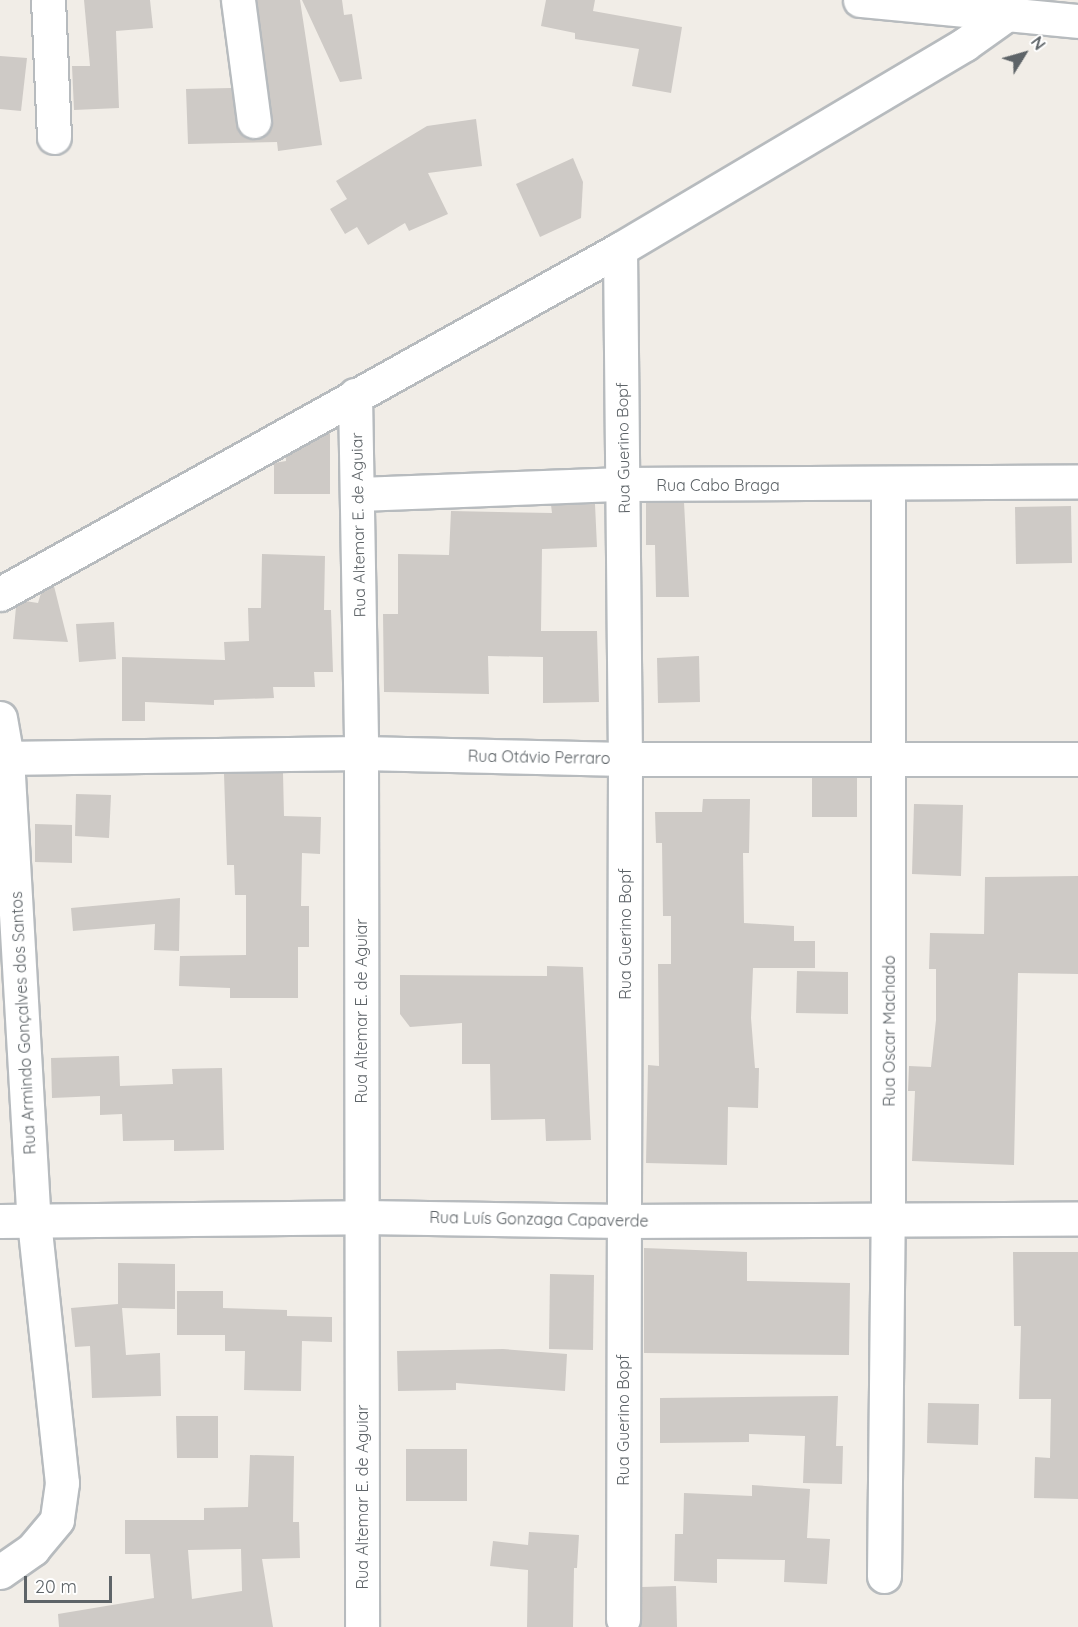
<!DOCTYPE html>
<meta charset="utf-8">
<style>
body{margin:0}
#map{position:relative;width:1078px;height:1627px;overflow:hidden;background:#f1ede7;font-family:Quicksand,sans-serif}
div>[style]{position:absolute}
.building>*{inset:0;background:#cecac6}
.roads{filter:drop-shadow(2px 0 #b7bbbe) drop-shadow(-2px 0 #b7bbbe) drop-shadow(0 2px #b7bbbe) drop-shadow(0 -2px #b7bbbe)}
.minor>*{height:33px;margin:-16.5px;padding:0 16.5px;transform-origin:16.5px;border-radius:16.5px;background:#fff}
span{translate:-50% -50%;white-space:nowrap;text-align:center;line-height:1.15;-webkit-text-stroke:5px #fff;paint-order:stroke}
.street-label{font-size:16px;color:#5e6468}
.north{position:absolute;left:994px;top:24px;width:60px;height:60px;-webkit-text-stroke:4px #fff;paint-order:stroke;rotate:53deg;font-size:16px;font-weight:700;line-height:24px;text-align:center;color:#5e6468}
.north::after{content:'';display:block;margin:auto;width:21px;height:27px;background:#5e6468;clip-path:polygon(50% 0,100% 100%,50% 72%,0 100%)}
.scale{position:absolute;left:24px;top:1576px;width:88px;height:27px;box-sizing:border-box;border:3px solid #5e6468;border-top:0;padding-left:8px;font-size:18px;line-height:21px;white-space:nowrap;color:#5e6468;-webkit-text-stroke:4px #fff;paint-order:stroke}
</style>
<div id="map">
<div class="building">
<i style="clip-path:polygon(84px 0,150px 0,153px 28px,116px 31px,119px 108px,74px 110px,72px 66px,90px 66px)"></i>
<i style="clip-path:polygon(257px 0,300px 0,322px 145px,278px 151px,277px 142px,188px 144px,186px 89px,231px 88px,240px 133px,257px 139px,271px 129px)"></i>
<i style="clip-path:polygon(302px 0,342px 0,344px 15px,352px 14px,362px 79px,340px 82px)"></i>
<i style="clip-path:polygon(546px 0,595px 0,593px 11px,682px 27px,671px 93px,632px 86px,639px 49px,575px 39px,575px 33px,541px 26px)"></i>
<i style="clip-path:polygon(0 56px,27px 58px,21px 111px,0 109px)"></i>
<i style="clip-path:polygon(476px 119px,482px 166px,428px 173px,448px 214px,409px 231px,405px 223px,368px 245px,357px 227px,345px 234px,330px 209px,347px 199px,336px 181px,427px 126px)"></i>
<i style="clip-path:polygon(573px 158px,583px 182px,581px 218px,540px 237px,516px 184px)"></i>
<i style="clip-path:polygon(330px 433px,330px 494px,274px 494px,274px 463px,286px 461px,286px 456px)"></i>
<i style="clip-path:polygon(684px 502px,689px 597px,656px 597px,655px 545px,646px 545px,646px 503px)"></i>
<i style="clip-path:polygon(595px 504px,597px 547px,542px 549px,541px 631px,597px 631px,599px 702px,543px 703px,543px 657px,488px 656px,489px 694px,384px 692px,383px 614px,398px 614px,398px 554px,449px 555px,451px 511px,552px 513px,551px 505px)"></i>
<i style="clip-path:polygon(1071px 506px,1072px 563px,1016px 564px,1015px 507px)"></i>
<i style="clip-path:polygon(262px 554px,325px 556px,324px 610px,331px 610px,333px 672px,314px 672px,315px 687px,273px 687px,274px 698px,214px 700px,214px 705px,145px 702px,145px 721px,122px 721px,122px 657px,225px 660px,224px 642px,249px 641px,248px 608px,261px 608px)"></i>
<i style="clip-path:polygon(54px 586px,68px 642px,13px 639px,16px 607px,25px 601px,38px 603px,41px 593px)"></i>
<i style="clip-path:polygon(114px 622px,116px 659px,79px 662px,76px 624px)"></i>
<i style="clip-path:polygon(699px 656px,700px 702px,658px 703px,657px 658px)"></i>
<i style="clip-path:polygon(283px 773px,284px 816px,321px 817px,320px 854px,302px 853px,301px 906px,309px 906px,309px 947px,298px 947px,298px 998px,230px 998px,230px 988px,179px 986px,180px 956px,246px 955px,246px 895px,235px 895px,234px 865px,227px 865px,224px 774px)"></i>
<i style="clip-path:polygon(812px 778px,857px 778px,857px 817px,812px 817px)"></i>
<i style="clip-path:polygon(76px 794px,111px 795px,109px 838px,75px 836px)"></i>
<i style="clip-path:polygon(703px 799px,750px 799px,749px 853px,743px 853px,744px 923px,794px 926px,794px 941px,815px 941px,815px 968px,753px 968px,751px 1018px,755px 1068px,759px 1068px,758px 1108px,728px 1107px,727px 1165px,646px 1163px,648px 1065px,659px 1066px,658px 964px,671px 964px,671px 916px,663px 916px,662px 843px,656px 843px,655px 812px,702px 812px)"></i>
<i style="clip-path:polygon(914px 804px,963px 805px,961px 876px,912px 874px)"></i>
<i style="clip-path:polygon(35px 824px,72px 825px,72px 863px,35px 862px)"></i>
<i style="clip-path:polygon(1078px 876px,1078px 974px,1018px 973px,1014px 1165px,912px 1161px,915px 1091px,908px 1091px,909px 1066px,931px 1067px,936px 1020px,936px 969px,929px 969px,930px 933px,984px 934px,985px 877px)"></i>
<i style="clip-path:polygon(180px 898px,179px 951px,154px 950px,155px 924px,73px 931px,71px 908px)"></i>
<i style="clip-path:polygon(547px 966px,583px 967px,591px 1140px,546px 1141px,545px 1119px,491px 1120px,490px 1064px,462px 1064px,462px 1023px,410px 1027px,400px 1014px,400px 975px,547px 976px)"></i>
<i style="clip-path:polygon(797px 971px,848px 972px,848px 1014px,796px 1013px)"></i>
<i style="clip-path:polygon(119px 1056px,120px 1086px,173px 1084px,172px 1069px,222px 1068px,224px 1150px,174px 1151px,174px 1140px,123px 1141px,122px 1114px,100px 1115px,100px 1096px,52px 1098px,51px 1058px)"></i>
<i style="clip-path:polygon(644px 1248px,747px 1252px,747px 1281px,850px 1283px,849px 1355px,644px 1353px)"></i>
<i style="clip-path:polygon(1013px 1252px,1078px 1252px,1078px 1499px,1034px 1498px,1035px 1457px,1050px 1458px,1051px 1399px,1019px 1399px,1021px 1326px,1014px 1326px)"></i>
<i style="clip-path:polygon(118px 1263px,175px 1264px,175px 1309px,122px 1308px,126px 1355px,160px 1353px,161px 1396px,92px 1398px,90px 1346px,75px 1347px,71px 1308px,118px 1304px)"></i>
<i style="clip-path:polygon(550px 1274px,594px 1275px,593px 1350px,549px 1349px)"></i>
<i style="clip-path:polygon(177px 1291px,223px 1291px,223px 1308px,287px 1310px,287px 1316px,332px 1317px,332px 1342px,302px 1341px,301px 1391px,244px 1390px,245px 1351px,225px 1351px,225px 1335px,177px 1335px)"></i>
<i style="clip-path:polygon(503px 1349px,567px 1354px,565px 1391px,456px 1383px,456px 1390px,398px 1391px,397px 1351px)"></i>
<i style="clip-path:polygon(838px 1396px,836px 1446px,843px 1446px,842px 1484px,803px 1483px,805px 1436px,749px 1434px,749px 1442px,660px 1443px,660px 1398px)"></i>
<i style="clip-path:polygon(928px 1403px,979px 1404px,978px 1445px,927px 1443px)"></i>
<i style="clip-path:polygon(176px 1416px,218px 1416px,218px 1458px,177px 1458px)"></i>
<i style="clip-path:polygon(406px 1449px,467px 1449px,467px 1501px,406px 1501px)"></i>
<i style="clip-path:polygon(evenodd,250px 1455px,294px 1456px,293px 1522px,299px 1522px,300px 1558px,262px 1559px,273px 1627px,59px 1627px,58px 1614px,154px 1598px,150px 1554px,125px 1554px,125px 1520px,204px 1520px,204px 1508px,248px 1507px,250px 1455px,241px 1549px,242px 1591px,192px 1599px,188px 1550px,241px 1549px)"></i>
<i style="clip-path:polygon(752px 1485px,810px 1489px,807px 1538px,830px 1539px,827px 1584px,784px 1582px,785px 1560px,717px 1559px,717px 1583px,674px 1581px,675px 1534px,683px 1534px,684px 1493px,752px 1496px)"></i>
<i style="clip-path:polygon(529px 1532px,579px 1535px,577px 1568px,574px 1568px,573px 1627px,527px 1627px,528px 1570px,490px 1566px,493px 1541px,528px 1545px)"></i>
<i style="clip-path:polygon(676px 1586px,677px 1627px,640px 1627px,642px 1587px)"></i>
</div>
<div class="roads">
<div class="minor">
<i style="left:48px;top:0;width:137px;rotate:87.5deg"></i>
<i style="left:238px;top:0;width:122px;rotate:82.5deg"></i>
<i style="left:860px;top:0;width:219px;rotate:5.5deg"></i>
<i style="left:620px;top:249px;width:510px;rotate:89.44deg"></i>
<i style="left:625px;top:759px;width:860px;rotate:90.13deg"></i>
<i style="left:355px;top:395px;width:358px;rotate:89deg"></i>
<i style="left:361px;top:753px;width:874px;rotate:89.93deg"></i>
<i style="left:359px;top:494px;width:264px;rotate:-2.2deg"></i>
<i style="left:623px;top:484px;width:455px;rotate:-0.3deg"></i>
<i style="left:0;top:594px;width:710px;rotate:-29.09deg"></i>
<i style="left:620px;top:249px;width:401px;rotate:-30.7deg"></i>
<i style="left:965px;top:44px;width:52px;rotate:-35.5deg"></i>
<i style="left:0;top:718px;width:41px;rotate:80.1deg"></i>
<i style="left:7px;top:758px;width:464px;rotate:86.7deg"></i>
<i style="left:34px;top:1221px;width:263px;rotate:83.9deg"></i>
<i style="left:62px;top:1483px;width:37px;rotate:98deg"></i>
<i style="left:57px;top:1520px;width:38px;rotate:130deg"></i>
<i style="left:33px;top:1549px;width:40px;rotate:145.1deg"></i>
<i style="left:0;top:758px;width:361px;rotate:-0.8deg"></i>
<i style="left:361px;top:753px;width:264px;rotate:1.3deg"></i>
<i style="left:625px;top:759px;width:453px"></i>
<i style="left:0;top:1221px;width:362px;rotate:-0.6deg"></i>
<i style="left:362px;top:1217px;width:262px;rotate:0.9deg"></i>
<i style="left:624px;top:1221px;width:454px;rotate:-0.3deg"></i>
<i style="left:884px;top:1576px;width:356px;rotate:-89.4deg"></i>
<i style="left:888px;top:1220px;width:734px;rotate:-90deg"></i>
</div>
</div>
<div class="street-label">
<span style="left:623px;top:448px;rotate:-91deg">Rua Guerino Bopf</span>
<span style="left:718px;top:485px">Rua Cabo Braga</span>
<span style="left:358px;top:525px;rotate:-91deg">Rua Altemar E. de Aguiar</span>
<span style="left:539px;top:757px;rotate:1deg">Rua Otávio Perraro</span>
<span style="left:625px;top:934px;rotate:-90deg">Rua Guerino Bopf</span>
<span style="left:361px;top:1011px;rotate:-90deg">Rua Altemar E. de Aguiar</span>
<span style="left:23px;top:1023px;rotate:-93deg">Rua Armindo Gonçalves dos Santos</span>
<span style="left:889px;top:1031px;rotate:-90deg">Rua Oscar Machado</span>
<span style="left:539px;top:1219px;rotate:1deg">Rua Luís Gonzaga Capaverde</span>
<span style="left:623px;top:1420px;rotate:-90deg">Rua Guerino Bopf</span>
<span style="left:362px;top:1497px;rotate:-90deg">Rua Altemar E. de Aguiar</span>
</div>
<div class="north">N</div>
<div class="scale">20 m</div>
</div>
